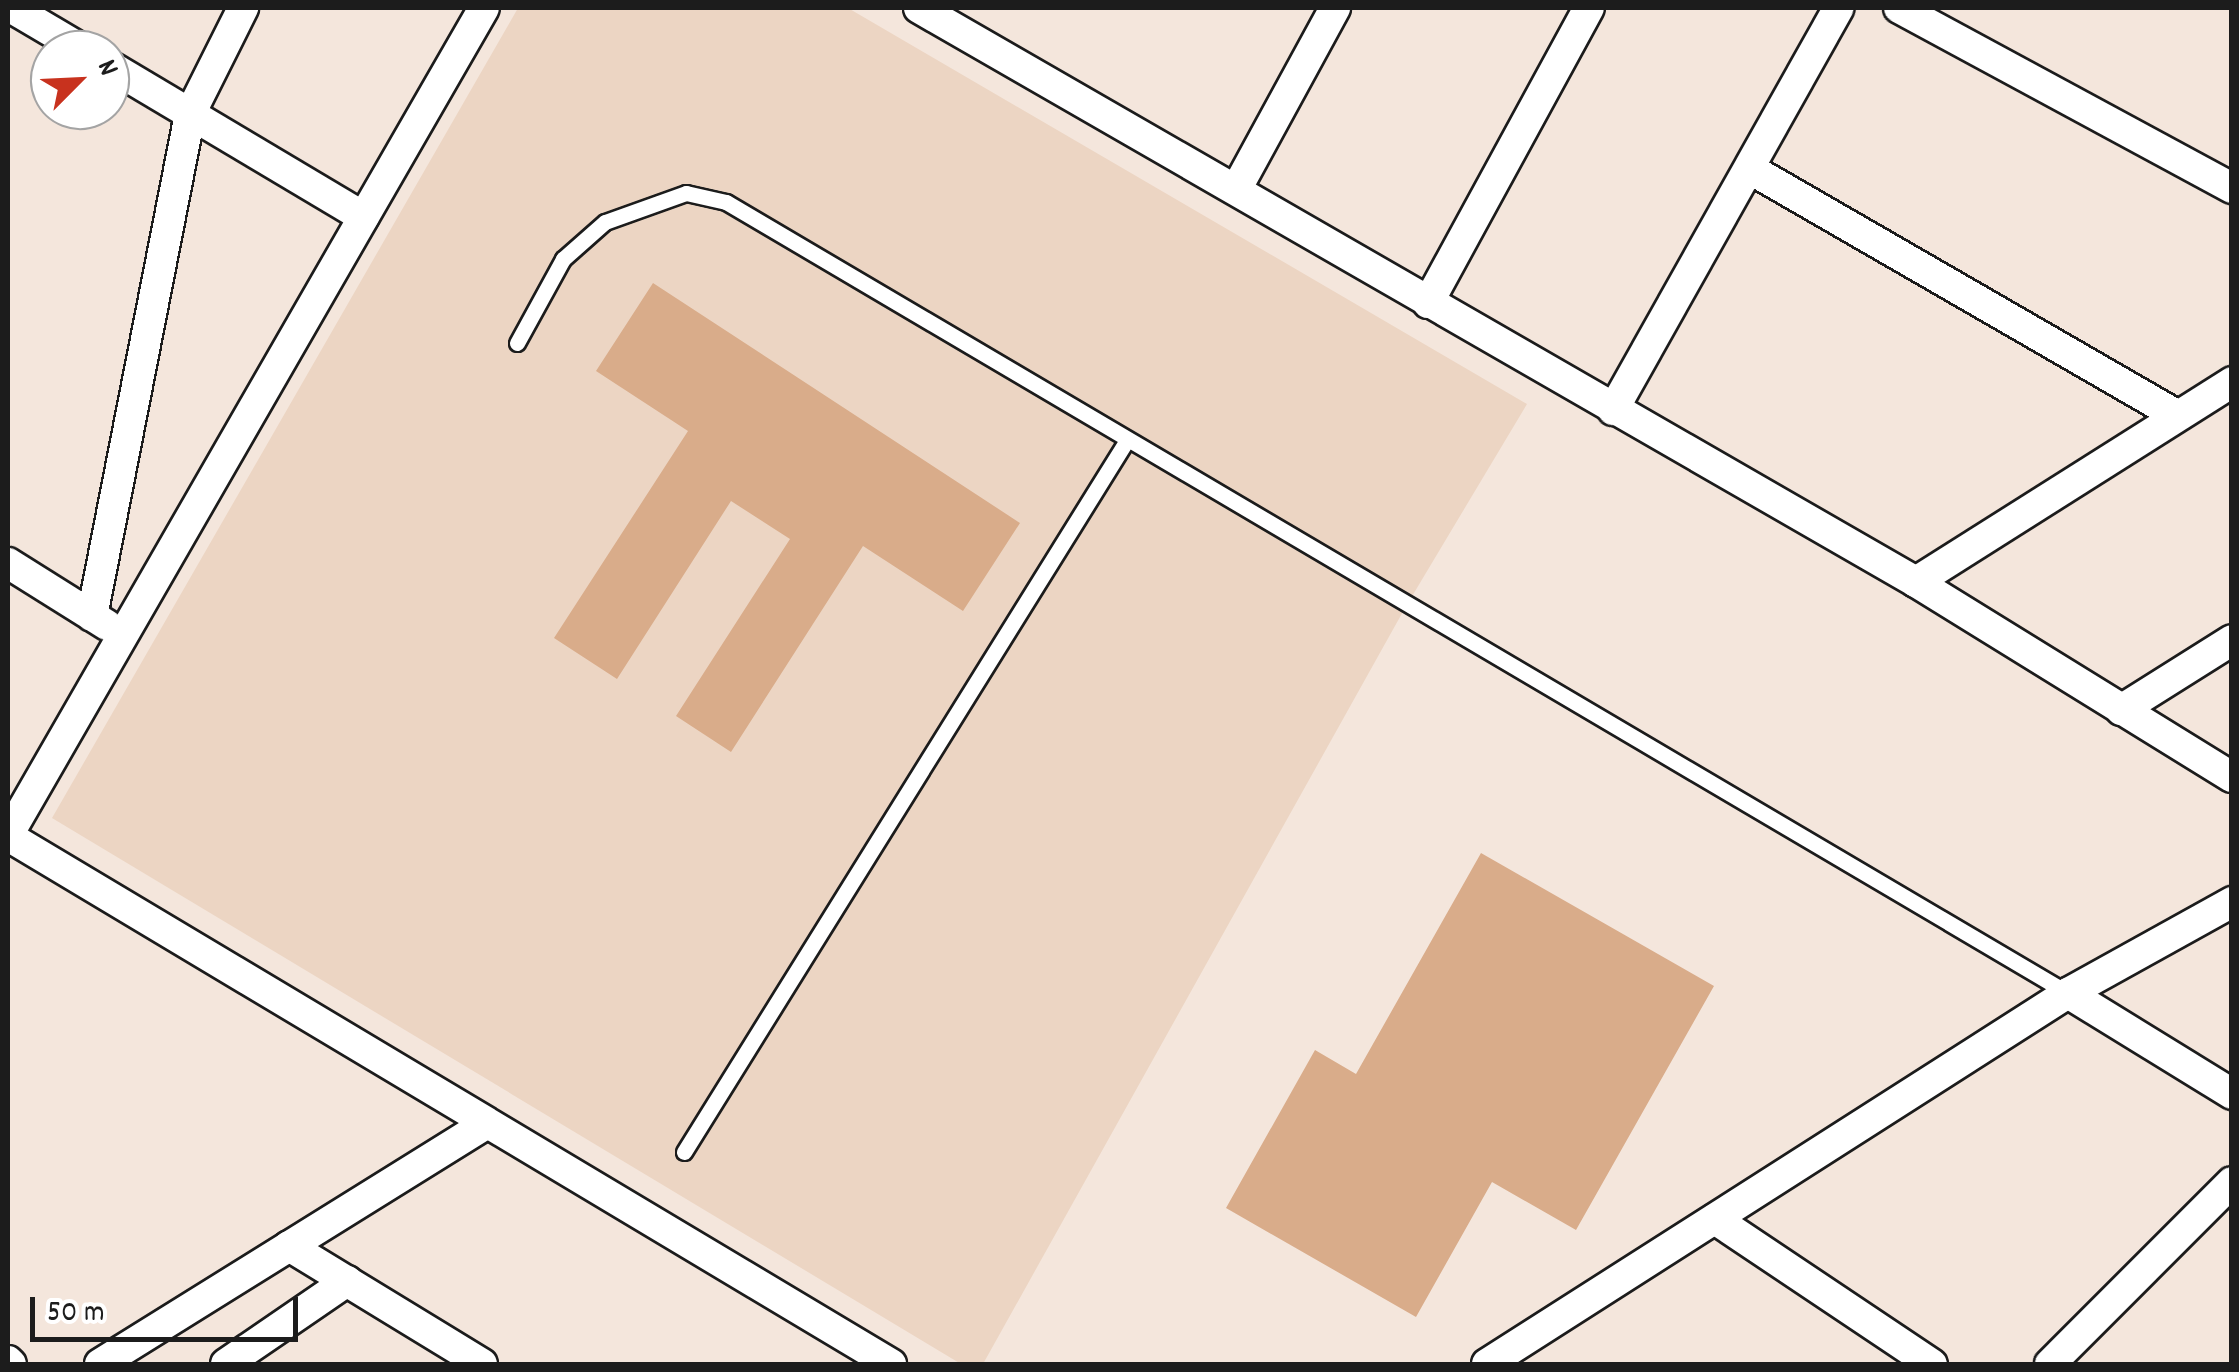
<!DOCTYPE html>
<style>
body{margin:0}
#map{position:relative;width:2239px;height:1372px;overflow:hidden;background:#f4e6dc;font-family:Dekko,sans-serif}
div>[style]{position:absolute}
.built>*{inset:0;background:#ecd5c3}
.building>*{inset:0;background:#d9ac8a}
.roads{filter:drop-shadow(2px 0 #1c1c1c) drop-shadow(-2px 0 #1c1c1c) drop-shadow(0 2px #1c1c1c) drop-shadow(0 -2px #1c1c1c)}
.service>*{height:15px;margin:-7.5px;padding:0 7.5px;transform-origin:7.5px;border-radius:7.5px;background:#fff}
.minor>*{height:30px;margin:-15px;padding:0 15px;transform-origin:15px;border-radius:15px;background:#fff}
span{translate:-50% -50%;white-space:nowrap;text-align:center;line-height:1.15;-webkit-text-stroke:9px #fff;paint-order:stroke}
.frame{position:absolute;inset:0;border:10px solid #1c1c1c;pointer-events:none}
.north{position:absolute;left:30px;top:30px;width:100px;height:100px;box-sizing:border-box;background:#fff;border:2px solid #a4a4a4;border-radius:50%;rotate:66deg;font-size:28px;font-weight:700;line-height:40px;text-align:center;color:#1c1c1c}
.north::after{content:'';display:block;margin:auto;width:35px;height:45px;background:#c8321e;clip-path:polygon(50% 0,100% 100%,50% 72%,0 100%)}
.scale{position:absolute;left:30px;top:1297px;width:268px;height:45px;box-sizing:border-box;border:5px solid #1c1c1c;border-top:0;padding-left:12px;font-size:30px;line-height:35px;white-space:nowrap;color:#1c1c1c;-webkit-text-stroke:8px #fff;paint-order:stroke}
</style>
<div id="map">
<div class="built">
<i style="clip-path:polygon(518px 8px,848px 8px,1527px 404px,1405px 608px,983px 1364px,961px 1364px,52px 818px)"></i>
</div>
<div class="building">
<i style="clip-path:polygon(653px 283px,1020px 523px,963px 611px,863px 546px,731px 752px,676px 716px,790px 539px,731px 501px,617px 679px,554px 638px,688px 431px,596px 371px)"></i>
<i style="clip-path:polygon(1481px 853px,1714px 986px,1576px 1230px,1492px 1182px,1416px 1317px,1226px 1208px,1315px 1050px,1356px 1074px)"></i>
</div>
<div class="roads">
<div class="service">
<i style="left:517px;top:343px;width:96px;rotate:-61.3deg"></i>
<i style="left:563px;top:259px;width:56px;rotate:-41.4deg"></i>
<i style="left:605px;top:222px;width:86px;rotate:-19.7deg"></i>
<i style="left:686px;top:193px;width:41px;rotate:12.7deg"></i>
<i style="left:726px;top:202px;width:1558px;rotate:30.52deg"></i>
<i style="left:684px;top:1152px;width:839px;rotate:-58.11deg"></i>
</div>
<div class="minor">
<i style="left:12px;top:8px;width:82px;rotate:30.6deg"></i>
<i style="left:919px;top:8px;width:1150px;rotate:29.93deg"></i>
<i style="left:1916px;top:582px;width:371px;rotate:31.7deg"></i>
<i style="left:1899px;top:8px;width:379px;rotate:28.4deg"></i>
<i style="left:110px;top:66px;width:295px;rotate:30.8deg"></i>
<i style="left:1752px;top:170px;width:490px;rotate:30deg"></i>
<i style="left:1238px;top:186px;width:203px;rotate:-61.4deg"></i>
<i style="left:1428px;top:303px;width:336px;rotate:-61.4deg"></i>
<i style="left:1613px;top:410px;width:461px;rotate:-60.7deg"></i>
<i style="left:8px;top:563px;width:117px;rotate:32.1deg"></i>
<i style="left:1916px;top:582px;width:374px;rotate:-32.3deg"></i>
<i style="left:92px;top:616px;width:511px;rotate:-78.95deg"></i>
<i style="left:190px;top:114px;width:119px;rotate:-63.4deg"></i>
<i style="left:2121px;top:710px;width:131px;rotate:-32.2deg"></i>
<i style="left:8px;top:835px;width:954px;rotate:-60.08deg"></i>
<i style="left:8px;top:836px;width:1029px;rotate:30.88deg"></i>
<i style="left:2068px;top:993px;width:193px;rotate:31.6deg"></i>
<i style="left:1715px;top:1219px;width:261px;rotate:33.8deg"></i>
<i style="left:289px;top:1246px;width:226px;rotate:31.4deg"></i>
<i style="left:8px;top:1361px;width:4px;rotate:45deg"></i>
<i style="left:100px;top:1364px;width:452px;rotate:-31.9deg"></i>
<i style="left:226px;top:1364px;width:147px;rotate:-34.4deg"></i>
<i style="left:1487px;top:1364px;width:689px;rotate:-32.56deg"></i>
<i style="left:2068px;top:993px;width:188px;rotate:-29deg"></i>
<i style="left:2050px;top:1364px;width:257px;rotate:-45deg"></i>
</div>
</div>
<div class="frame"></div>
<div class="north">N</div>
<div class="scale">50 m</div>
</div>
